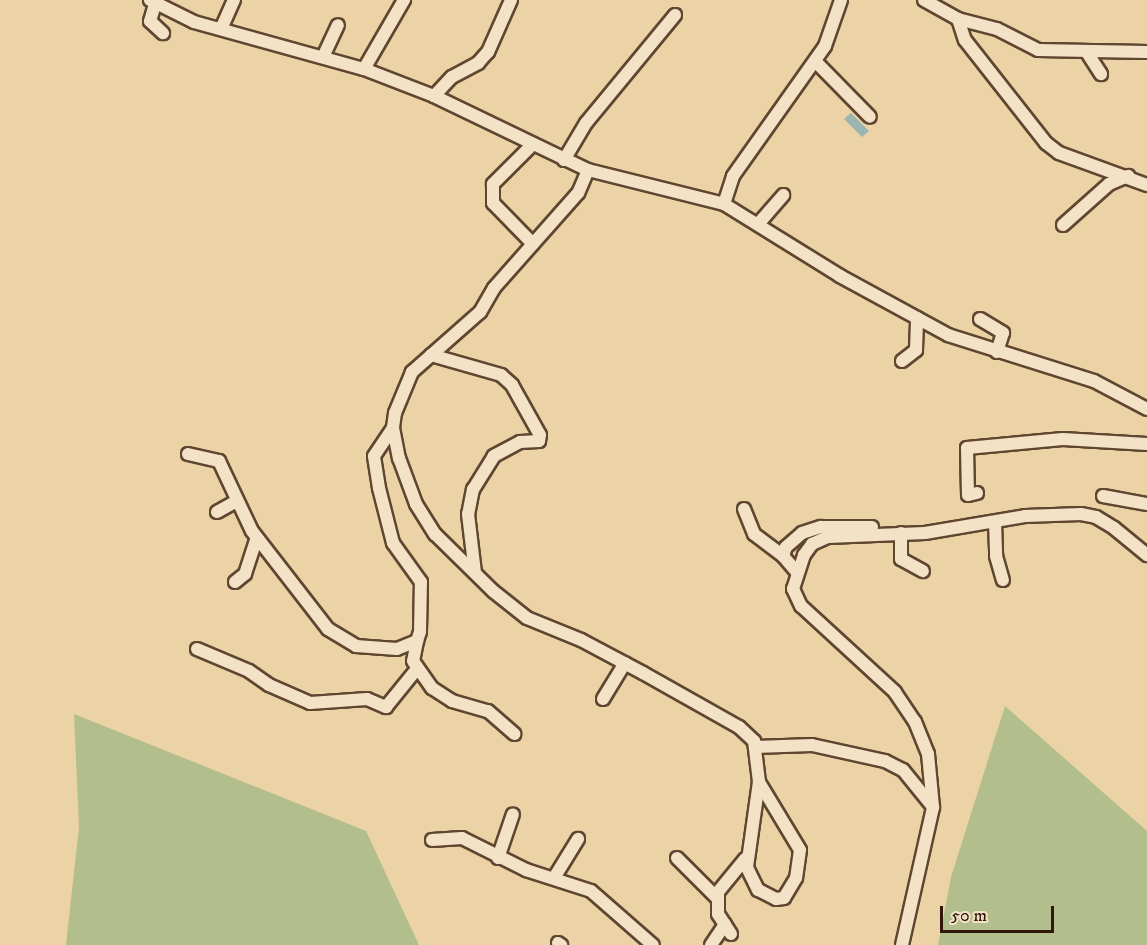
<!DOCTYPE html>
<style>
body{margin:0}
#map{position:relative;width:1147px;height:945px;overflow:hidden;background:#ecd3a6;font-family:"IM FELL DW Pica",serif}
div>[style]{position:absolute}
.green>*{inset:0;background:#b2be8b}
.water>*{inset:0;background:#9bb6b0}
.roads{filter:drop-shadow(2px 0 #604631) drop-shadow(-2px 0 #604631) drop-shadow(0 2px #604631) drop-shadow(0 -2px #604631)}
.street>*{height:12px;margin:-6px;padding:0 6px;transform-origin:6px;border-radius:6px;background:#f3e2c5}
span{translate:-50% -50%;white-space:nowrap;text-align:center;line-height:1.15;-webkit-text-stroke:4.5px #f3e2c5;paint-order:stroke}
.scale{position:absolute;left:940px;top:906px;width:114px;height:27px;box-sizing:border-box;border:3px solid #31170a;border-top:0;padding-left:8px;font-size:18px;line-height:21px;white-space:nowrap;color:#31170a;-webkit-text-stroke:4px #f3e2c5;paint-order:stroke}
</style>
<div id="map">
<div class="green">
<i style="clip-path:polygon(1005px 706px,1147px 831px,1147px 945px,938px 945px,951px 877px)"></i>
<i style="clip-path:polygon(74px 714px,366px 831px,419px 945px,66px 945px,79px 827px)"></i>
</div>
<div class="water">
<i style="clip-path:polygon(851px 113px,869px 131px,862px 137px,844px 119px)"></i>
</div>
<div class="roads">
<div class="street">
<i style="left:150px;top:0;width:49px;rotate:26.6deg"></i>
<i style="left:194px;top:22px;width:176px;rotate:15.5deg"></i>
<i style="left:364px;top:69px;width:75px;rotate:21.1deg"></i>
<i style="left:434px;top:96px;width:171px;rotate:25.7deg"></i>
<i style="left:588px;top:170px;width:140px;rotate:14deg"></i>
<i style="left:724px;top:204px;width:137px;rotate:31.8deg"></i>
<i style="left:840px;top:276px;width:123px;rotate:28.6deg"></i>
<i style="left:948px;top:335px;width:153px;rotate:17.5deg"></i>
<i style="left:1094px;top:381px;width:60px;rotate:27.8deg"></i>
<i style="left:924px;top:0;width:39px;rotate:29deg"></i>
<i style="left:958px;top:19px;width:22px;rotate:72deg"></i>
<i style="left:965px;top:40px;width:131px;rotate:51.8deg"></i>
<i style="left:1046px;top:143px;width:16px;rotate:38deg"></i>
<i style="left:1059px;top:153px;width:94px;rotate:20deg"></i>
<i style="left:155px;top:4px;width:18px;rotate:106deg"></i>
<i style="left:150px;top:21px;width:18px;rotate:43deg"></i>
<i style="left:958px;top:19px;width:40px;rotate:14.4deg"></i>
<i style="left:997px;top:29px;width:46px;rotate:27.1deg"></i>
<i style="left:1038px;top:50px;width:109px;rotate:1.1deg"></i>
<i style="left:221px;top:29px;width:32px;rotate:-66deg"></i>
<i style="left:1088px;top:54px;width:24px;rotate:57deg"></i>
<i style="left:323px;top:57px;width:35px;rotate:-65deg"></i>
<i style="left:815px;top:61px;width:78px;rotate:45.5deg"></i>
<i style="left:364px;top:69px;width:80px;rotate:-59.9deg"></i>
<i style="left:434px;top:96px;width:26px;rotate:-47deg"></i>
<i style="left:452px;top:77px;width:30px;rotate:-28deg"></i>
<i style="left:478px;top:63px;width:15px;rotate:-48deg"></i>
<i style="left:488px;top:52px;width:57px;rotate:-66.1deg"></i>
<i style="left:533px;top:144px;width:57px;rotate:135deg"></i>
<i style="left:493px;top:184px;width:19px;rotate:90deg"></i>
<i style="left:493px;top:203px;width:57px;rotate:45.7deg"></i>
<i style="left:564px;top:160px;width:43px;rotate:-59.3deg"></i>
<i style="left:586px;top:123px;width:140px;rotate:-50.5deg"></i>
<i style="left:588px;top:170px;width:25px;rotate:113deg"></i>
<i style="left:578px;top:193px;width:127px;rotate:131.5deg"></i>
<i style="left:494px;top:288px;width:28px;rotate:120deg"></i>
<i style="left:480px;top:312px;width:91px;rotate:138.6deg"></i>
<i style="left:412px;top:372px;width:44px;rotate:112.5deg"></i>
<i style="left:395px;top:413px;width:15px;rotate:98deg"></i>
<i style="left:393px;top:428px;width:31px;rotate:79deg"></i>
<i style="left:399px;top:458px;width:49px;rotate:69.7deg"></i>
<i style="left:416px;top:504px;width:36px;rotate:58deg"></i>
<i style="left:435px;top:534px;width:81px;rotate:44.5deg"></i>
<i style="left:493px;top:591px;width:43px;rotate:38.5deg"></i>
<i style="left:527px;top:618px;width:58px;rotate:22.2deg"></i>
<i style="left:581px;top:640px;width:70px;rotate:28deg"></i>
<i style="left:643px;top:673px;width:110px;rotate:29.4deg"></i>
<i style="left:739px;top:727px;width:21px;rotate:43deg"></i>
<i style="left:754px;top:741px;width:41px;rotate:83deg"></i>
<i style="left:759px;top:782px;width:79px;rotate:58.9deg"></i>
<i style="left:800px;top:850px;width:28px;rotate:98deg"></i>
<i style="left:796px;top:878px;width:23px;rotate:121deg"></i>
<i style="left:784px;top:898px;width:8px;rotate:173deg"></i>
<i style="left:776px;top:899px;width:20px;rotate:-153deg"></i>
<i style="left:758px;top:890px;width:25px;rotate:-116deg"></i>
<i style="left:747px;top:867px;width:86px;rotate:-82deg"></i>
<i style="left:724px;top:204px;width:29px;rotate:-72deg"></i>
<i style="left:733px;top:176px;width:159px;rotate:-54.7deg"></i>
<i style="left:825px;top:46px;width:49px;rotate:-70.8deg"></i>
<i style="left:759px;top:223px;width:37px;rotate:-49deg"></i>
<i style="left:1063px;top:225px;width:62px;rotate:-41.7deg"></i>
<i style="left:1109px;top:184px;width:21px;rotate:-23deg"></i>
<i style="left:980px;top:319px;width:27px;rotate:31deg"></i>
<i style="left:1003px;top:333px;width:20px;rotate:108deg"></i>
<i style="left:431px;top:355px;width:73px;rotate:15.9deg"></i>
<i style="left:501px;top:375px;width:15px;rotate:42deg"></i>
<i style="left:512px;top:385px;width:57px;rotate:60.8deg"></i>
<i style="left:540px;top:435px;width:6px;rotate:99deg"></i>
<i style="left:539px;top:441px;width:19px;rotate:177deg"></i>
<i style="left:520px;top:442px;width:30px;rotate:152deg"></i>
<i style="left:494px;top:456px;width:39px;rotate:122deg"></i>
<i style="left:473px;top:489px;width:25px;rotate:101deg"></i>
<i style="left:468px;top:514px;width:59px;rotate:83.2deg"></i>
<i style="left:902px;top:361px;width:18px;rotate:-38deg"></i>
<i style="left:916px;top:350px;width:32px;rotate:-88deg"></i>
<i style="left:188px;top:454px;width:32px;rotate:13deg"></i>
<i style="left:219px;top:461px;width:77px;rotate:64.8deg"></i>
<i style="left:252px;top:531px;width:124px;rotate:52.2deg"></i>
<i style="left:328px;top:629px;width:33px;rotate:31deg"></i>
<i style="left:356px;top:646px;width:41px;rotate:4.2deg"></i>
<i style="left:397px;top:649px;width:22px;rotate:-22deg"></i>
<i style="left:417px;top:641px;width:9px;rotate:-72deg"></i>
<i style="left:420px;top:632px;width:50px;rotate:-88.9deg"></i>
<i style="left:421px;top:582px;width:48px;rotate:-125.7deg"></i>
<i style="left:393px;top:543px;width:57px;rotate:-104.3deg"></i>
<i style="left:379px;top:488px;width:32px;rotate:-99deg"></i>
<i style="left:374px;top:456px;width:34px;rotate:-56deg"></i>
<i style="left:977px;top:493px;width:9px;rotate:167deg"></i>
<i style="left:968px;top:495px;width:47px;rotate:-91.2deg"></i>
<i style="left:967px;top:448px;width:96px;rotate:-5.4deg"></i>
<i style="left:1063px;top:439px;width:84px;rotate:3.4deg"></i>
<i style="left:1103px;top:496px;width:45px;rotate:10.3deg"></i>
<i style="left:744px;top:509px;width:27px;rotate:68deg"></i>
<i style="left:754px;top:534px;width:36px;rotate:37deg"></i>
<i style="left:217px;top:512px;width:21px;rotate:-29deg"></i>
<i style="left:995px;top:522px;width:34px;rotate:88deg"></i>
<i style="left:996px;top:556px;width:25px;rotate:74deg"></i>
<i style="left:901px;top:533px;width:26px;rotate:90deg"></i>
<i style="left:901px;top:559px;width:25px;rotate:29deg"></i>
<i style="left:796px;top:571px;width:20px;rotate:-131deg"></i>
<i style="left:783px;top:556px;width:9px;rotate:-72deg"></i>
<i style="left:786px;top:547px;width:21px;rotate:-41deg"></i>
<i style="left:802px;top:533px;width:20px;rotate:-18deg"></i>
<i style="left:821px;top:527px;width:51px"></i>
<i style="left:235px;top:582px;width:13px;rotate:-39deg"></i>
<i style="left:245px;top:574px;width:38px;rotate:-72deg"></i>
<i style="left:417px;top:641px;width:20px;rotate:101deg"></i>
<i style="left:413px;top:661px;width:33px;rotate:55deg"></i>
<i style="left:432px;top:688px;width:24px;rotate:33deg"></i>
<i style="left:452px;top:701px;width:37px;rotate:16deg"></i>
<i style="left:488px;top:711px;width:35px;rotate:41deg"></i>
<i style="left:197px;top:649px;width:56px;rotate:22.9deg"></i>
<i style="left:249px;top:671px;width:24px;rotate:35deg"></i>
<i style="left:269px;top:685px;width:45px;rotate:23.7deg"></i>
<i style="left:310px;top:703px;width:57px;rotate:-4deg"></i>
<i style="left:367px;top:699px;width:21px;rotate:23deg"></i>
<i style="left:386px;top:707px;width:48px;rotate:-51deg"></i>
<i style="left:603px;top:699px;width:42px;rotate:-58.6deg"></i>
<i style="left:755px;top:747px;width:57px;rotate:-2deg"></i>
<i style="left:812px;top:745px;width:75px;rotate:12.4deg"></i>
<i style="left:885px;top:761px;width:20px;rotate:27deg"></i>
<i style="left:903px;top:770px;width:48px;rotate:51deg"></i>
<i style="left:432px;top:840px;width:30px;rotate:-4deg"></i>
<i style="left:462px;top:838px;width:72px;rotate:26.6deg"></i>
<i style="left:526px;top:870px;width:68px;rotate:17.9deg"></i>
<i style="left:591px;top:891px;width:82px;rotate:41.1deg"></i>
<i style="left:498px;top:858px;width:46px;rotate:-71.2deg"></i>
<i style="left:677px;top:858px;width:57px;rotate:45deg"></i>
<i style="left:554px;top:878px;width:46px;rotate:-58.4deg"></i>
<i style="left:731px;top:934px;width:24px;rotate:-123deg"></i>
<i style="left:718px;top:914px;width:22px;rotate:-90deg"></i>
<i style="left:718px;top:892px;width:43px;rotate:-50.7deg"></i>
<i style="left:558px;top:943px;width:4px;rotate:34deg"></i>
<i style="left:711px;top:945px;width:25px;rotate:-56deg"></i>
<i style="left:902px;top:945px;width:141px;rotate:-77.3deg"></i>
<i style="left:933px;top:807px;width:53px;rotate:-95.4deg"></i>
<i style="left:928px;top:754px;width:35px;rotate:-112deg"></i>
<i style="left:915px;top:722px;width:36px;rotate:-124deg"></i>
<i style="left:895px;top:692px;width:127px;rotate:-137.5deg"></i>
<i style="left:801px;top:606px;width:19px;rotate:-115deg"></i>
<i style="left:793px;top:589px;width:36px;rotate:-72deg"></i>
<i style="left:804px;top:555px;width:14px;rotate:-54deg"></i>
<i style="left:812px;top:544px;width:17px;rotate:-24deg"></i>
<i style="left:828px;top:537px;width:97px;rotate:-2.4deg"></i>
<i style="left:925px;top:533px;width:101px;rotate:-9.6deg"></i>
<i style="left:1025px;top:516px;width:56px;rotate:-2deg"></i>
<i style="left:1081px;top:514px;width:15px;rotate:11deg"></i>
<i style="left:1096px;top:517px;width:21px;rotate:31deg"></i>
<i style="left:1114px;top:528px;width:43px;rotate:39.3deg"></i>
</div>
</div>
<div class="scale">50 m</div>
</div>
